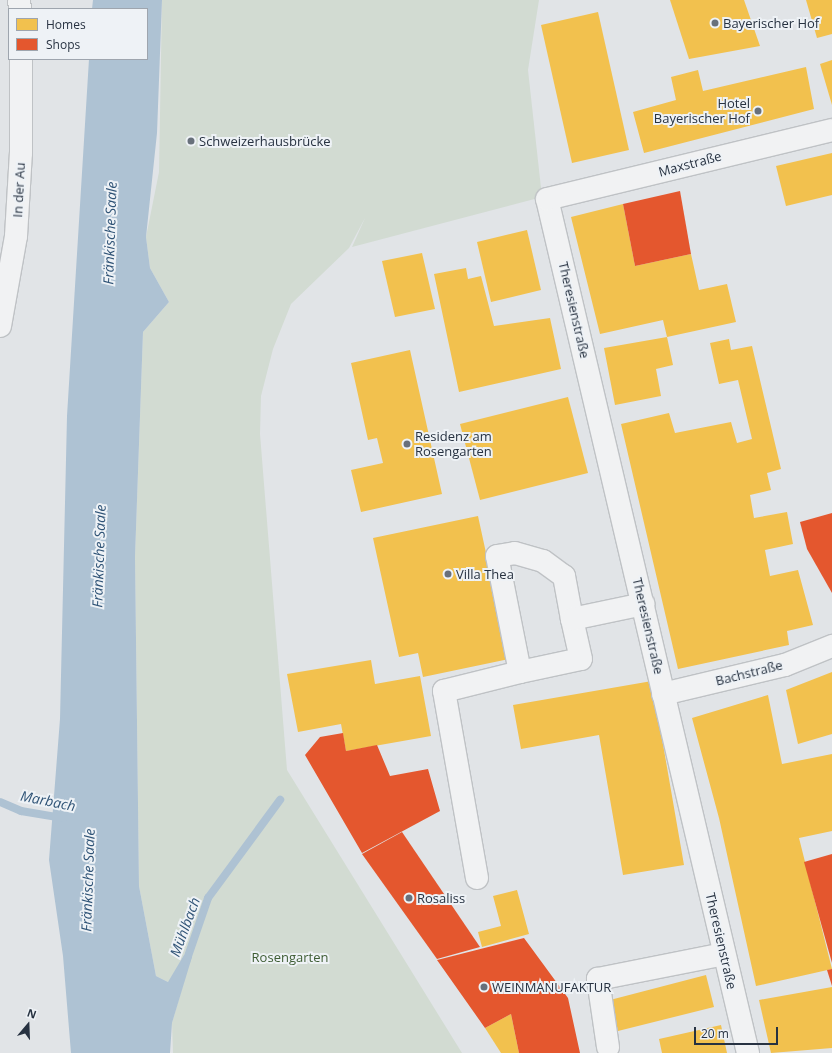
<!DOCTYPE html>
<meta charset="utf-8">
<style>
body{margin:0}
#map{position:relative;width:832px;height:1053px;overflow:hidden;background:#e1e4e7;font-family:"Open Sans",sans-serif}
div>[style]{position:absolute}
.green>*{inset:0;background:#d2dbd2}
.water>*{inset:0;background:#aec2d3}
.homes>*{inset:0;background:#f2c14e}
.shops>*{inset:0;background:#e4572e}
.stream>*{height:8px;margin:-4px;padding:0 4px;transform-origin:4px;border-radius:4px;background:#aec2d3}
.roads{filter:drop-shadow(1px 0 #bfc2c5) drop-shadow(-1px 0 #bfc2c5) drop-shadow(0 1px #bfc2c5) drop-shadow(0 -1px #bfc2c5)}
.minor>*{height:22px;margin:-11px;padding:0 11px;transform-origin:11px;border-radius:11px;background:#f1f2f3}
.dots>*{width:11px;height:11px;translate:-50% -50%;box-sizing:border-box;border:2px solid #eef2f6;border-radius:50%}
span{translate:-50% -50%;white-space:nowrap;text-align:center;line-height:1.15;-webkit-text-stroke:4px #eef2f6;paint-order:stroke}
.poi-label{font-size:13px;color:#273241}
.left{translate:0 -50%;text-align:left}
.right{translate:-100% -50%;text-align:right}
.street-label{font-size:13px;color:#273241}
.park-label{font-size:13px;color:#3e5d34}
.water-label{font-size:14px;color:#2f5376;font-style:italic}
.legend{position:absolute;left:8px;top:8px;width:140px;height:52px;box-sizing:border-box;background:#eef2f6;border:1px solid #9ea5ae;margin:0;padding:5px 7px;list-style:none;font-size:12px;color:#273241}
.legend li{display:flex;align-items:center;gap:8px;height:20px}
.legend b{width:20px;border:1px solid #9ea5ae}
.north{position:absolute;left:8px;top:1005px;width:40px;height:40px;-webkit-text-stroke:3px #eef2f6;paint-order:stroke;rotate:19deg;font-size:11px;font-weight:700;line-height:16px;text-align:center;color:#273241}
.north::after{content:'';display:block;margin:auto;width:14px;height:18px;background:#273241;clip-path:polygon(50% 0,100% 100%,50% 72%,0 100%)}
.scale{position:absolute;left:694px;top:1027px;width:84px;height:18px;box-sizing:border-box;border:2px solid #273241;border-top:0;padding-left:5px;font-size:12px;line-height:14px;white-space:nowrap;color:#273241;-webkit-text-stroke:3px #eef2f6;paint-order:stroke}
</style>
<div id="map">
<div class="green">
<i style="clip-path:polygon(162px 0,539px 0,528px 70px,542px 197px,352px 247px,365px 218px,349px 248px,291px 304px,273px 349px,261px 396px,260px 434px,287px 770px,462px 1053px,173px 1053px,172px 1023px,202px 919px,173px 977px,168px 982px,156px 976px,139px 886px,135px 557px,143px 332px,169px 302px,150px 268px,146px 237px,159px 172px)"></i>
</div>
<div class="water">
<i style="clip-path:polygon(93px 0,162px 0,157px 133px,146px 237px,150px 268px,169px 302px,143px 332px,135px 557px,139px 886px,156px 976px,168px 982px,184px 955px,190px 953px,192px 957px,172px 1023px,170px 1053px,71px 1053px,63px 956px,49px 860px,60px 719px,67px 416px,89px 59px,147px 59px,147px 9px,92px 9px)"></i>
</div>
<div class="homes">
<i style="clip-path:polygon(670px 0,744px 0,760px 46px,689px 59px)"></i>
<i style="clip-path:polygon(806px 0,832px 0,832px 34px,817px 38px)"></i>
<i style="clip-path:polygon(598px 12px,629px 150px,572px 163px,541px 25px)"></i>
<i style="clip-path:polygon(832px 60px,832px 105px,820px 64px)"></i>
<i style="clip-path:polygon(806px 67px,814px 109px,644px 153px,633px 112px,676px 100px,671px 77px,698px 70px,703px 91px)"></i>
<i style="clip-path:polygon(832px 153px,832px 195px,786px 206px,776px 166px)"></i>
<i style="clip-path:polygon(623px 204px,635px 266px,691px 254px,699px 290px,727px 284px,736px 322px,667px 337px,663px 320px,600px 334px,571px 217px)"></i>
<i style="clip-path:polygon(527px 230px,541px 290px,491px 302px,477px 242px)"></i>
<i style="clip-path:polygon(422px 253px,435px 309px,395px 317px,382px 261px)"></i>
<i style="clip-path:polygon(466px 268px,468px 279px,481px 276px,494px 326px,550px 318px,561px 369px,459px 392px,434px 274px)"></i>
<i style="clip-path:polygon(667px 337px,673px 365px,656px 369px,661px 396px,615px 405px,604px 348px)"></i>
<i style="clip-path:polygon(729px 339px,731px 350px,752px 346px,781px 469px,767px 473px,771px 490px,750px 495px,754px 518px,787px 512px,793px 544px,765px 550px,770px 576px,798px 570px,813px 625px,787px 631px,789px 645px,678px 669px,621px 424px,669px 413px,675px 433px,731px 422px,737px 443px,752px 439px,738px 380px,719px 384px,710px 343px)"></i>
<i style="clip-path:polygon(410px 350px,442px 494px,361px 512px,351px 470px,383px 463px,377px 438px,368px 440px,351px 363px)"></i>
<i style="clip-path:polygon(568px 397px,588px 473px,480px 500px,460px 424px)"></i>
<i style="clip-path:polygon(478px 516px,509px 659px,423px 677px,418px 653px,399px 657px,373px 538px)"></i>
<i style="clip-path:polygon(371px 660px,375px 684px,420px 676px,431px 736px,346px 751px,341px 724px,298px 732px,287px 674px)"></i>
<i style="clip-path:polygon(832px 672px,832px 734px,798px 744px,786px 690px)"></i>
<i style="clip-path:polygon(652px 681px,684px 865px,623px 875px,599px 735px,521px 749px,513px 705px)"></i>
<i style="clip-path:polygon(768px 695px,782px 764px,832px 754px,832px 831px,799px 838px,832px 969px,756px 986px,719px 818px,692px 718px)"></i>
<i style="clip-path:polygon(517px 890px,529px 934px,482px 947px,478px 932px,501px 926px,493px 896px)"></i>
<i style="clip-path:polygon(706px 975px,714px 1007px,618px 1031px,610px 1000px)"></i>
<i style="clip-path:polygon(832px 987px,832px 1048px,771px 1053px,759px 1000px)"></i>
<i style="clip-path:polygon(511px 1014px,519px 1053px,501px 1053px,485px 1028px)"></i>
<i style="clip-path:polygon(721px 1025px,727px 1053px,662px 1053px,659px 1039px)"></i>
</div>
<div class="shops">
<i style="clip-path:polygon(680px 191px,691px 254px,635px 266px,623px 204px)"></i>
<i style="clip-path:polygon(832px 513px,832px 593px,807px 549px,800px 522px)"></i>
<i style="clip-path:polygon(343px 733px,346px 751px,377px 745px,390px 776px,428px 769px,440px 811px,362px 853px,305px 755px,320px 737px)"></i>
<i style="clip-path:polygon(402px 832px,480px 947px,437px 959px,362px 854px)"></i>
<i style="clip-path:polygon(832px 854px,832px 963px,804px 862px)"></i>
<i style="clip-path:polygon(524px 938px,568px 998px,580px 1053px,519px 1053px,511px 1014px,485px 1028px,437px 960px)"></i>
<i style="clip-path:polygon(832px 969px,832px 986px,827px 970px)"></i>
</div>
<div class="stream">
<i style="left:0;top:802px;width:23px;rotate:23deg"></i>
<i style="left:21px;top:811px;width:43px;rotate:9.5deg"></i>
<i style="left:186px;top:962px;width:68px;rotate:-71deg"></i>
<i style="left:208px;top:898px;width:122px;rotate:-53.7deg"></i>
</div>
<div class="roads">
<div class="minor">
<i style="left:19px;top:0;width:9px;rotate:84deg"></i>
<i style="left:0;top:326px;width:91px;rotate:-79.9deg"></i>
<i style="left:16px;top:236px;width:83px;rotate:-86.6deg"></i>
<i style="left:21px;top:153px;width:94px;rotate:-90deg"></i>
<i style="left:520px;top:672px;width:62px;rotate:-12deg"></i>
<i style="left:581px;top:659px;width:41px;rotate:-102.7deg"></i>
<i style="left:663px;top:694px;width:125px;rotate:-13.4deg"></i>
<i style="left:785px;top:665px;width:51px;rotate:-22deg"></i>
<i style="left:477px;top:878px;width:190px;rotate:-100deg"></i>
<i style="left:444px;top:691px;width:78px;rotate:-14deg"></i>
<i style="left:520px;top:672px;width:118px;rotate:-101.2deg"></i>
<i style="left:497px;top:556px;width:18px;rotate:-9deg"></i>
<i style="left:515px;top:553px;width:29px;rotate:16deg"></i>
<i style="left:543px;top:561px;width:26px;rotate:36deg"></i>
<i style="left:564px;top:576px;width:44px;rotate:79.5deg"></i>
<i style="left:572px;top:619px;width:73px;rotate:-11.9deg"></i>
<i style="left:608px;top:1047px;width:69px;rotate:-98.4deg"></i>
<i style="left:598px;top:979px;width:128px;rotate:-11.2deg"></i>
<i style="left:748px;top:1053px;width:877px;rotate:-103.24deg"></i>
<i style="left:547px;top:199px;width:293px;rotate:-13.6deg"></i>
</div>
</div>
<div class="dots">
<i style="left:715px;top:23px;background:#68707b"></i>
<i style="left:758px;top:111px;background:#68707b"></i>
<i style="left:191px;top:141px;background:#68707b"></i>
<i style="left:407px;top:444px;background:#68707b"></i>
<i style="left:448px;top:574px;background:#68707b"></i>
<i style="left:409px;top:898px;background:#68707b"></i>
<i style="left:484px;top:987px;background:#68707b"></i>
</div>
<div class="poi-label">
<span class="left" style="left:723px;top:23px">Bayerischer Hof</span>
<span class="right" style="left:750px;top:111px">Hotel<br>Bayerischer Hof</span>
<span class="left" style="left:199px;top:141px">Schweizerhausbrücke</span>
<span class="left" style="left:415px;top:444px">Residenz am<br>Rosengarten</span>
<span class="left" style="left:456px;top:574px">Villa Thea</span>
<span class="left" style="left:417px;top:898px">Rosaliss</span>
<span class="left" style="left:492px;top:987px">WEINMANUFAKTUR</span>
</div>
<div class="street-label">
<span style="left:690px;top:164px;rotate:-15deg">Maxstraße</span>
<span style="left:19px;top:190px;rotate:-87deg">In der Au</span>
<span style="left:574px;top:310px;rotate:77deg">Theresienstraße</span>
<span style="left:648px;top:626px;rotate:77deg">Theresienstraße</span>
<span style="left:749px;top:673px;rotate:-14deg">Bachstraße</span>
<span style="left:721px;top:941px;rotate:77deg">Theresienstraße</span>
</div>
<div class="park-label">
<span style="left:290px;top:957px">Rosengarten</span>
</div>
<div class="water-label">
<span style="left:110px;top:233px;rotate:-88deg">Fränkische Saale</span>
<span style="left:99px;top:556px;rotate:-88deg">Fränkische Saale</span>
<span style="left:48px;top:801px;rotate:11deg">Marbach</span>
<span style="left:88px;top:880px;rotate:-88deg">Fränkische Saale</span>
<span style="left:185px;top:927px;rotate:-70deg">Mühlbach</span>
</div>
<ul class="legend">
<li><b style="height:11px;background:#f2c14e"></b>Homes</li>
<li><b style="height:11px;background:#e4572e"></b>Shops</li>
</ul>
<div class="north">N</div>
<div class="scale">20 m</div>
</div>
